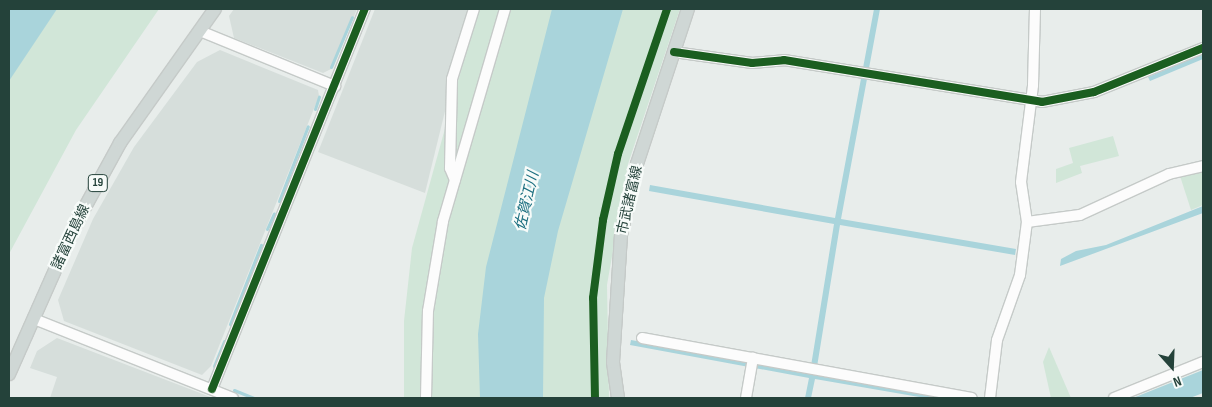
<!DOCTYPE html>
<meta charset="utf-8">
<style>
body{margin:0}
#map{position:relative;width:1212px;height:407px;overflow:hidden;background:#e8edeb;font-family:"Sofia Sans Condensed","Noto Sans JP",sans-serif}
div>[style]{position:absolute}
.built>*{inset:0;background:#d6dedb}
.green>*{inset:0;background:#d1e6d8}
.water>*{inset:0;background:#a9d4db}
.stream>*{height:3px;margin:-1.5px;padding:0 1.5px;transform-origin:1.5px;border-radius:1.5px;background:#a9d4db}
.roads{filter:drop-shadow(1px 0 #c5cac8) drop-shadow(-1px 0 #c5cac8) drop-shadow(0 1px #c5cac8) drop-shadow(0 -1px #c5cac8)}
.minor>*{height:10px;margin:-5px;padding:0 5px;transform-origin:5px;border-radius:5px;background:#fcfcfc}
.major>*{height:12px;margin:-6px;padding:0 6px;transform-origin:6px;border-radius:6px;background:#cfd7d5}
.cycleway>*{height:8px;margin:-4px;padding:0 4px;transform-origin:4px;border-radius:4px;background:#1b5e20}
span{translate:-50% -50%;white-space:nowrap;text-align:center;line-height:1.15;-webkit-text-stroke:4.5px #f7fbf9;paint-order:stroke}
.shield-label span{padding:1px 4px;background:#f7fbf9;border:1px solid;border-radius:4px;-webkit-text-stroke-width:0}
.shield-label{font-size:12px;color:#24423a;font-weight:700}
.street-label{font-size:14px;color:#24423a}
.water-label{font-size:15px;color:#1c6f80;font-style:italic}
.frame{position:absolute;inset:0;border:10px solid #24423a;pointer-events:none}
.north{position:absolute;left:1147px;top:342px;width:50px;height:50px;-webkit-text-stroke:4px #f7fbf9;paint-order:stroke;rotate:160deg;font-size:14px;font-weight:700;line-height:20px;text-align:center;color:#24423a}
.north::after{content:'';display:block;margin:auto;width:18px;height:22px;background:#24423a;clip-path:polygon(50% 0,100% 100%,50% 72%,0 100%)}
</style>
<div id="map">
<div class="built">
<i style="clip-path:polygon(234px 9px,357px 9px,333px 68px,323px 73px,234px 38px,229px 16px)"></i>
<i style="clip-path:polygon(375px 9px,470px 9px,425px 193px,318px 152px)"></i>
<i style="clip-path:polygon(220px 50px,318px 90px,319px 96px,211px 366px,202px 375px,64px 321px,58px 300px,93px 219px,134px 147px,197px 62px)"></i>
<i style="clip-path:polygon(57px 338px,213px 398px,50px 398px,57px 377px,30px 368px,37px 351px)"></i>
</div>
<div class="green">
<i style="clip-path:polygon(49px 9px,159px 9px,76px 130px,9px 254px,9px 68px)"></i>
<i style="clip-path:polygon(478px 9px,562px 9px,489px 398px,404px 398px,404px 321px,412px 248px)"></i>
<i style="clip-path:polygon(612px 9px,680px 9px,628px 164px,607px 285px,609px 398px,532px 398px,534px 270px)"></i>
<i style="clip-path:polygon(1113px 136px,1119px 156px,1080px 166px,1082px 173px,1056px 183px,1056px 169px,1073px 163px,1069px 148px)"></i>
<i style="clip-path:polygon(1202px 169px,1203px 205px,1191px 210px,1180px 176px)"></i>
<i style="clip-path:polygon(1049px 347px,1071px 398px,1051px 398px,1043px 362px)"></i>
</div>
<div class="water">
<i style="clip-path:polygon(9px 9px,57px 9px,9px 81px)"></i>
<i style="clip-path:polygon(552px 9px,623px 9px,558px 231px,544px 298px,543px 398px,480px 398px,478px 334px,486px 267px)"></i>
<i style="clip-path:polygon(874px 9px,880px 9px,841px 219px,1016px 249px,1015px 255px,840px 225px,816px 373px,959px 398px,925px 398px,815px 379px,811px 398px,805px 398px,809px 378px,630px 345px,631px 340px,810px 372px,834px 224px,649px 191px,650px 185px,835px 218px)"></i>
<i style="clip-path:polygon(1203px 54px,1203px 59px,1150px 81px,1148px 77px)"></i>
<i style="clip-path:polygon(1203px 206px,1203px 213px,1060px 266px,1061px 259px,1076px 251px,1106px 245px)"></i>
<i style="clip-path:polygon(1203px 370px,1203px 393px,1190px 398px,1133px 398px)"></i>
</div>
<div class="stream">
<i style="left:331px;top:67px;width:54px;rotate:-67.2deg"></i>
<i style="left:315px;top:109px;width:13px;rotate:-72deg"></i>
<i style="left:279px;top:201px;width:80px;rotate:-68.9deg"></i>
<i style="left:267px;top:229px;width:17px;rotate:-66deg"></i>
<i style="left:230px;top:324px;width:85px;rotate:-68.6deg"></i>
<i style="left:214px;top:366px;width:27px;rotate:-68deg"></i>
<i style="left:234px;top:390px;width:22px;rotate:22deg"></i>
</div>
<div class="roads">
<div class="minor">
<i style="left:200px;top:31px;width:146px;rotate:22.2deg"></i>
<i style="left:674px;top:52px;width:79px;rotate:8deg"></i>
<i style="left:752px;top:63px;width:32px;rotate:-5deg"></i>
<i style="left:784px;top:60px;width:261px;rotate:9.2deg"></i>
<i style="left:1042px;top:102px;width:53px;rotate:-10.9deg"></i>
<i style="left:1094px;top:92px;width:118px;rotate:-22deg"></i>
<i style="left:455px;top:180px;width:13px;rotate:-113deg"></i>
<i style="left:450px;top:168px;width:89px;rotate:-88.7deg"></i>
<i style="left:452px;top:79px;width:73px;rotate:-72.6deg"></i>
<i style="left:1027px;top:222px;width:53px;rotate:-7.5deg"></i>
<i style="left:1080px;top:215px;width:98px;rotate:-24.7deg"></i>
<i style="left:1169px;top:174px;width:35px;rotate:-13deg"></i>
<i style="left:34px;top:319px;width:214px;rotate:21.7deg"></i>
<i style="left:642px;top:338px;width:335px;rotate:10.3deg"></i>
<i style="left:212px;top:389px;width:410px;rotate:-68.1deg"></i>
<i style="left:426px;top:398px;width:87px;rotate:-88.7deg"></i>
<i style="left:428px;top:311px;width:91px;rotate:-80.5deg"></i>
<i style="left:443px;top:221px;width:221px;rotate:-73.7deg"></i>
<i style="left:746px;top:398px;width:41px;rotate:-80.1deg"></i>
<i style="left:990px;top:398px;width:58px;rotate:-83.1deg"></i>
<i style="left:997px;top:340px;width:69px;rotate:-70.5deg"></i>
<i style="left:1020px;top:275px;width:53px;rotate:-82.5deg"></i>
<i style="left:1027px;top:222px;width:40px;rotate:-98.5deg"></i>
<i style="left:1021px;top:182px;width:98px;rotate:-82.9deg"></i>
<i style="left:1033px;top:85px;width:76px;rotate:-88.5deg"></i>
<i style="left:1114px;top:398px;width:96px;rotate:-22deg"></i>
</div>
<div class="major">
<i style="left:9px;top:374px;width:161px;rotate:-66.1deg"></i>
<i style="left:74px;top:227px;width:96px;rotate:-61.3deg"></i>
<i style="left:120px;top:143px;width:164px;rotate:-54.7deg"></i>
<i style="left:618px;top:398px;width:36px;rotate:-98deg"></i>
<i style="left:613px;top:362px;width:127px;rotate:-86.4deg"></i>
<i style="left:621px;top:235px;width:73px;rotate:-77.3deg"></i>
<i style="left:637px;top:164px;width:163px;rotate:-71.8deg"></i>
</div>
</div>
<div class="cycleway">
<i style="left:674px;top:52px;width:79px;rotate:8deg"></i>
<i style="left:752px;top:63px;width:32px;rotate:-5deg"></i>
<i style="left:784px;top:60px;width:261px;rotate:9.2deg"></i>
<i style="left:1042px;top:102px;width:53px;rotate:-10.9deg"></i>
<i style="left:1094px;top:92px;width:118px;rotate:-22deg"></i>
<i style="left:212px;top:389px;width:410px;rotate:-68.1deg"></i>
<i style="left:595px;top:398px;width:100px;rotate:-91.1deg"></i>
<i style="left:593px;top:298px;width:79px;rotate:-82.7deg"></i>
<i style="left:603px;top:220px;width:68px;rotate:-77.2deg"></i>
<i style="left:618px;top:154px;width:153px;rotate:-71.3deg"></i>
</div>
<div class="shield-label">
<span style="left:98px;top:183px">19</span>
</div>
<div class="street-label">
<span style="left:630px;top:200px;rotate:-77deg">市武諸富線</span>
<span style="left:71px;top:237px;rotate:-65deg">諸富西島線</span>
</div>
<div class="water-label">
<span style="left:527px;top:201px;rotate:-77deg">佐賀江川</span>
</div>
<div class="frame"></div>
<div class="north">N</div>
</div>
